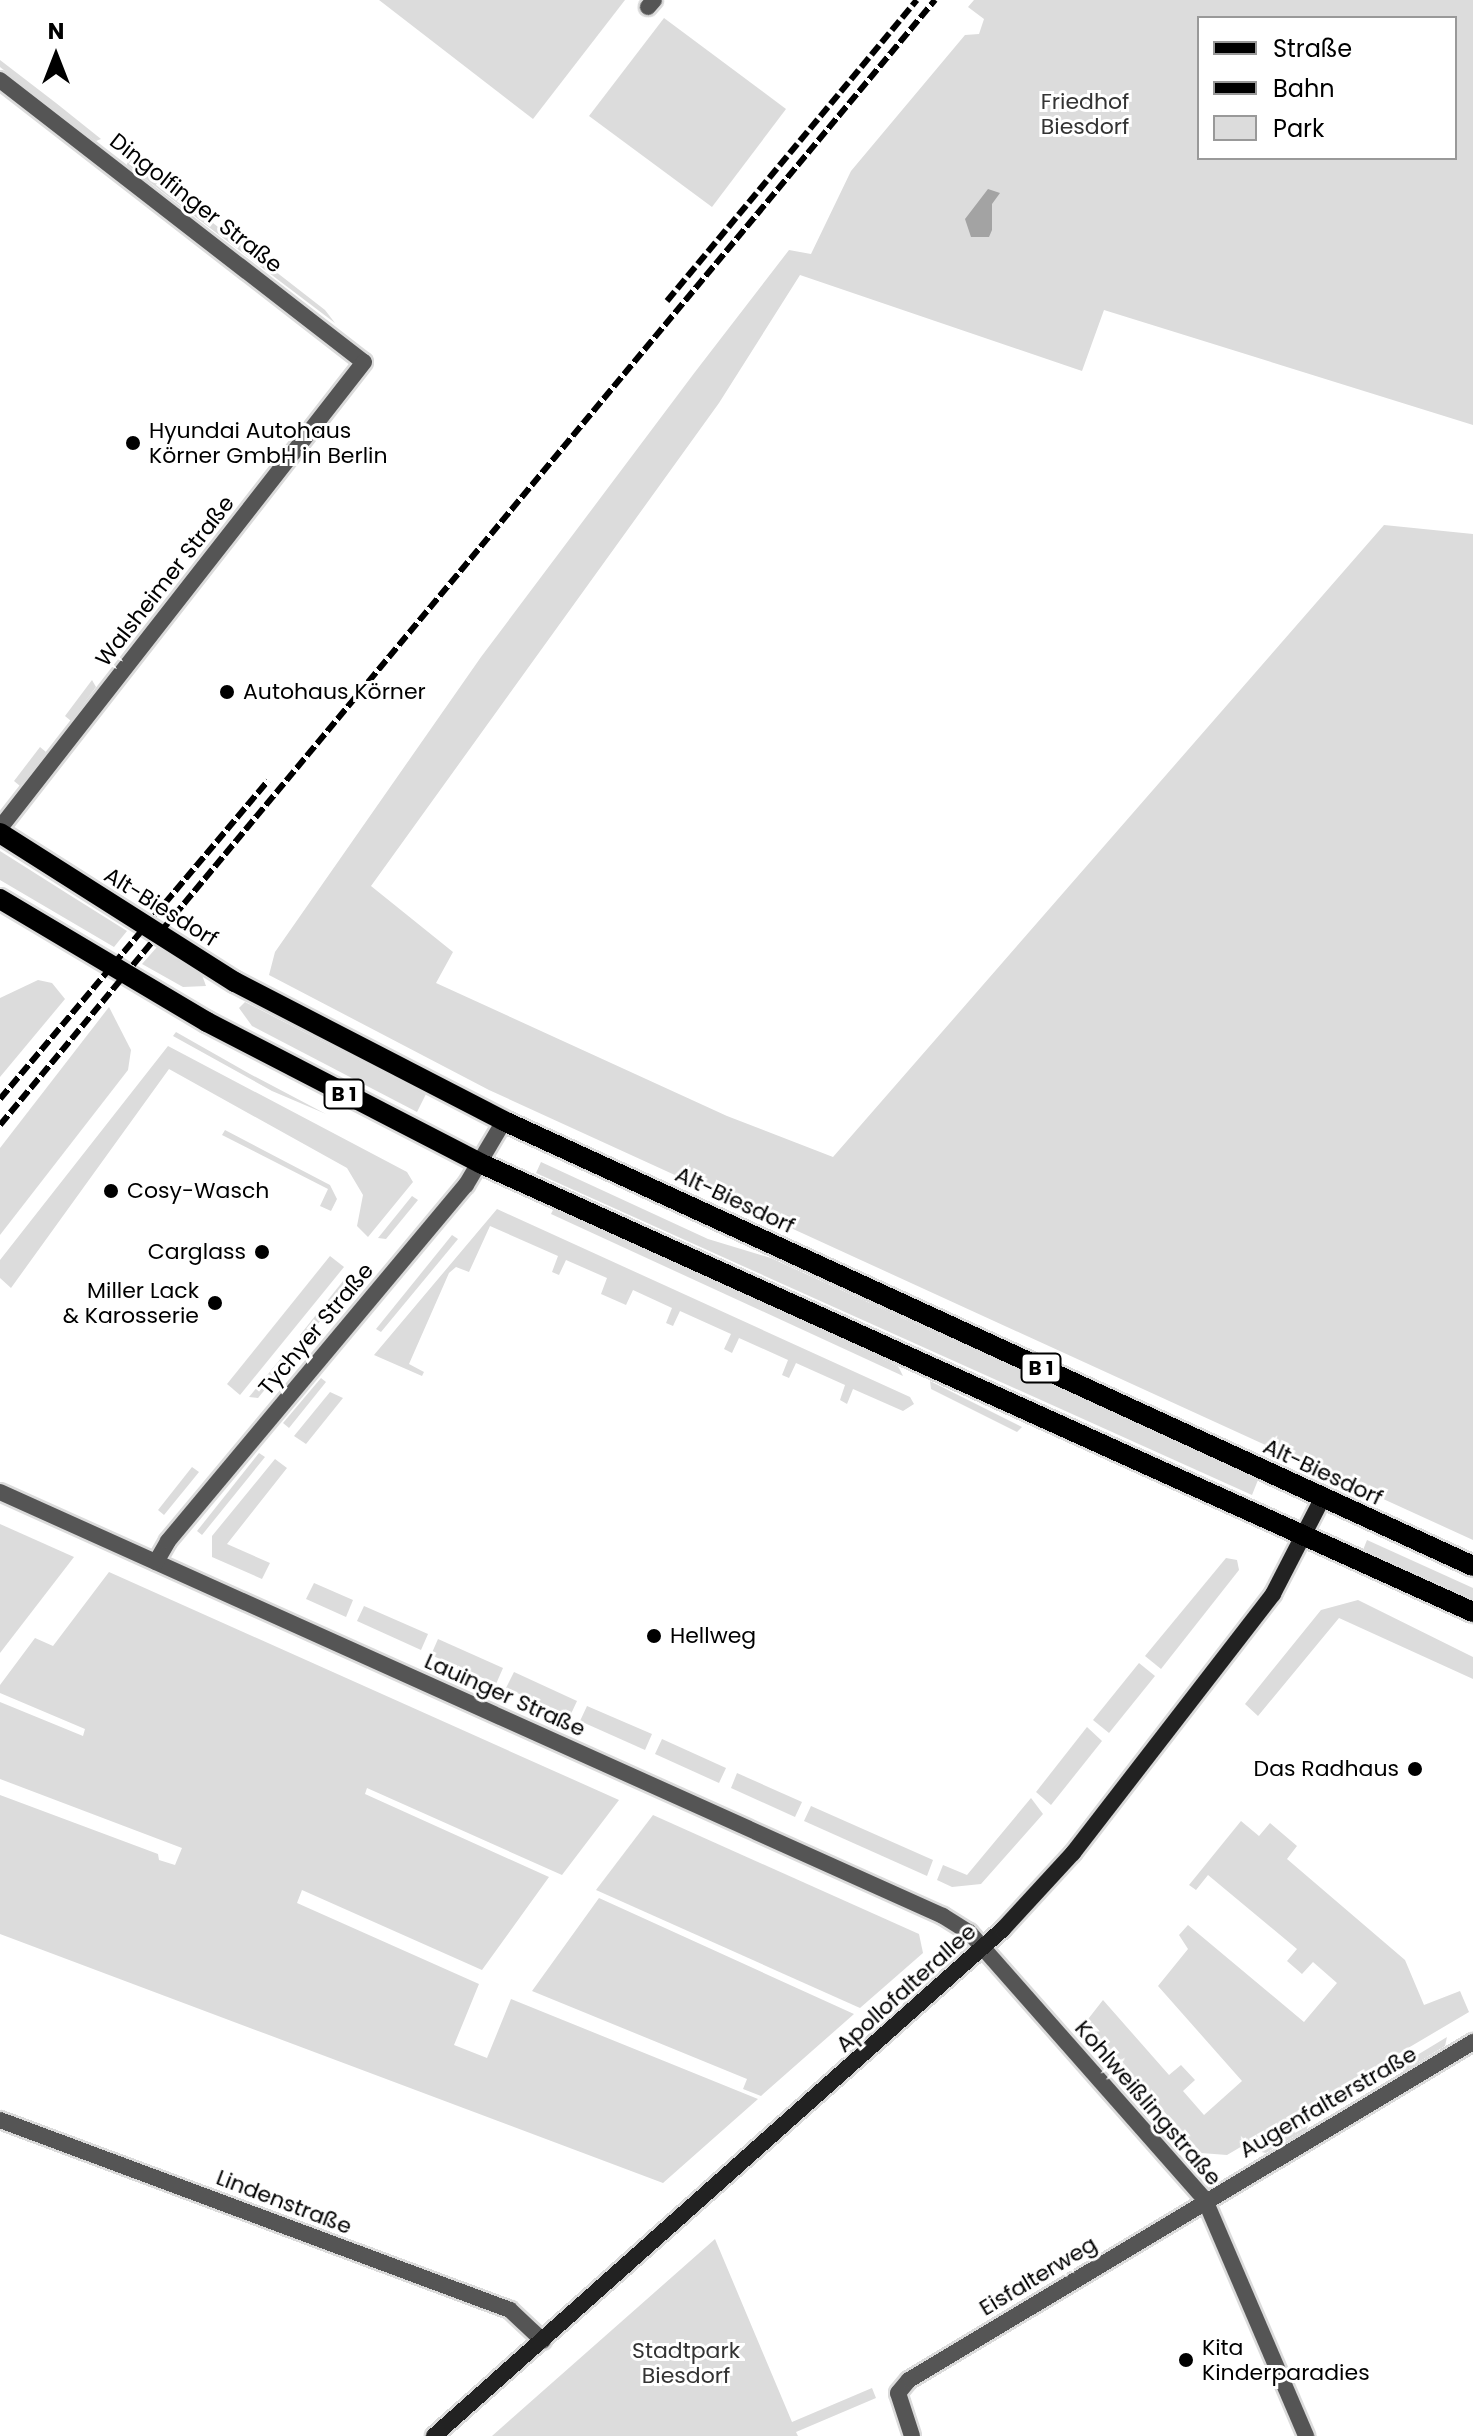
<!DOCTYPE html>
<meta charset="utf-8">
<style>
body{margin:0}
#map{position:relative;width:1473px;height:2436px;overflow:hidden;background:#fff;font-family:Poppins,sans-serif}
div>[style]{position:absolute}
.green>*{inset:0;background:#dcdcdc}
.water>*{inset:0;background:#a3a3a3}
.roads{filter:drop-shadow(2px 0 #dbdbdb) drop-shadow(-2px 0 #dbdbdb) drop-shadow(0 2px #dbdbdb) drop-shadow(0 -2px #dbdbdb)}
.street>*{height:16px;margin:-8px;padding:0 8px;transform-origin:8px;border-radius:8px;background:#555}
.secondary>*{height:16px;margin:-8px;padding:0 8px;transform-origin:8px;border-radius:8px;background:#222}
.primary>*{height:20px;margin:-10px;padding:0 10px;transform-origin:10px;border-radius:10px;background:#000}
.rail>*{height:6px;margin-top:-3px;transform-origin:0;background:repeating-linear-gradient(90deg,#000 0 12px,transparent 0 16px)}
.dots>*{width:22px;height:22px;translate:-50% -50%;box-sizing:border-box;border:4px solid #fff;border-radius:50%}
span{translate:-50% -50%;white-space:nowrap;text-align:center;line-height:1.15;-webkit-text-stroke:6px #fff;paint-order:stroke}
.shield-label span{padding:2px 6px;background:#fff;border:2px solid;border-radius:6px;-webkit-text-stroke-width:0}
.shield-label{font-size:20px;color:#000;font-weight:700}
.park-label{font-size:22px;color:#333}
.street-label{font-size:22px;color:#000}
.poi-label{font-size:22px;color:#000}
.left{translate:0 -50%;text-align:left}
.right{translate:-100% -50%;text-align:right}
.legend{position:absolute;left:1197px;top:16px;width:260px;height:144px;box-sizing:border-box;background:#fff;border:2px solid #999;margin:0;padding:10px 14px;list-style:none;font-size:24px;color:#000}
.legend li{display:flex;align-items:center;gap:16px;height:40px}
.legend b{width:40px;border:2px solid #999}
.north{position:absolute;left:16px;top:16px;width:80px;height:80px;-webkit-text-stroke:6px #fff;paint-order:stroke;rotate:0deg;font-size:22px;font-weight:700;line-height:32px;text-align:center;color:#000}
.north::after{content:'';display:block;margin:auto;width:28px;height:36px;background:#000;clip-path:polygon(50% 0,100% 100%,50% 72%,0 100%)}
</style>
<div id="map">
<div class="green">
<i style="clip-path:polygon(379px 0,625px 0,533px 119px)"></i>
<i style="clip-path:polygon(evenodd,974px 0,1473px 0,1473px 425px,1104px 310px,1082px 371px,800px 275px,719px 403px,371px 886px,453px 952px,436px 983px,727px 1116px,833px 1157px,1384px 525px,1473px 534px,1473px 1540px,489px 1090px,269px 975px,275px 952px,481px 657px,695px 372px,789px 250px,811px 254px,851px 171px,965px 35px,979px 34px,984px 19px,968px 7px,974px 0,1199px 18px,1455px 18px,1455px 158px,1199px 158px,1199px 18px)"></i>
<i style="clip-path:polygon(664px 18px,786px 109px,712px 207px,589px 116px)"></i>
<i style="clip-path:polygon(0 60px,56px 103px,101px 139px,96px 141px,48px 105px,0 67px)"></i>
<i style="clip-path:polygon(128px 157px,325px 310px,335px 323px,127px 165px)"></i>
<i style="clip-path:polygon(92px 680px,96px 687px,71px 721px,65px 716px)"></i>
<i style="clip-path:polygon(40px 747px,46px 752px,20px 786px,14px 781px)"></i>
<i style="clip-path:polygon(0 851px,68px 894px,127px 931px,114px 947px,0 880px)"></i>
<i style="clip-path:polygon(157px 947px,202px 975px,206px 986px,183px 987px,142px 964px)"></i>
<i style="clip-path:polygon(38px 980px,52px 983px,65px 999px,0 1077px,0 998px)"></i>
<i style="clip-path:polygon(245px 1002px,426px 1094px,417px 1112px,252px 1026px,239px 1008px)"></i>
<i style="clip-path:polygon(109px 1007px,131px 1050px,128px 1070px,0 1235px,0 1148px)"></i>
<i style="clip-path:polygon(176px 1032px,250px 1074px,326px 1114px,272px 1091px,173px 1036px)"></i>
<i style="clip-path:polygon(168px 1046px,407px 1172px,413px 1182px,368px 1237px,357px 1226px,363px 1195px,347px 1168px,169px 1069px,11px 1288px,0 1278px,0 1260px)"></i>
<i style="clip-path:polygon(225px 1130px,330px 1185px,337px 1199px,331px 1211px,320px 1206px,328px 1189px,222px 1135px)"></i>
<i style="clip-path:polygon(541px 1162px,708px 1239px,771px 1258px,1258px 1480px,1252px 1495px,536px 1173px)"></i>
<i style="clip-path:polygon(412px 1196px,418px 1200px,386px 1239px,378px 1238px)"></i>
<i style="clip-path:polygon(554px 1208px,898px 1366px,903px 1376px,551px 1214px)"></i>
<i style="clip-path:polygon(497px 1209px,910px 1397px,914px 1404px,903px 1411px,853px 1389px,847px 1404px,840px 1400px,845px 1385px,796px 1363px,789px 1378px,782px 1375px,788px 1360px,739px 1338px,732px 1353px,724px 1349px,731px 1334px,680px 1311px,673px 1326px,666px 1323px,672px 1308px,633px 1290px,626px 1305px,601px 1294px,607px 1278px,566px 1260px,559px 1275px,552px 1272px,558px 1256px,490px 1226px,469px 1272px,456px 1267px,449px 1273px,409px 1364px,424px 1372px,422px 1376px,374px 1355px)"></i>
<i style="clip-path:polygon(452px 1235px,458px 1239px,381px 1332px,376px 1329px)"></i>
<i style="clip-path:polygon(330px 1256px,344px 1267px,240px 1395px,227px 1384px)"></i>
<i style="clip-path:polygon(347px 1276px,351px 1283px,305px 1340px,300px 1335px)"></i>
<i style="clip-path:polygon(287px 1351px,293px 1355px,258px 1398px,249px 1397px)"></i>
<i style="clip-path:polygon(321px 1378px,326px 1382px,289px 1428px,283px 1423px)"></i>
<i style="clip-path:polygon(930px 1381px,1022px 1427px,1017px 1432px,931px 1389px)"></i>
<i style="clip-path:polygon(330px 1392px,343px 1398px,306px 1444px,294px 1436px)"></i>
<i style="clip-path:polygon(259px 1453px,265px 1457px,202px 1535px,197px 1531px)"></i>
<i style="clip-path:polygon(275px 1459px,287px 1468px,227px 1544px,270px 1563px,262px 1579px,212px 1557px,212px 1536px)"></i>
<i style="clip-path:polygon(192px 1467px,199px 1472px,164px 1515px,158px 1510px)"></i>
<i style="clip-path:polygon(0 1524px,74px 1557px,0 1653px)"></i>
<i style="clip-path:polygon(1367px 1540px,1473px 1588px,1473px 1599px,1363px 1550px)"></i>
<i style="clip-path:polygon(1226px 1558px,1237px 1560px,1239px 1570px,1161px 1669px,1145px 1656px)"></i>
<i style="clip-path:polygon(109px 1572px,619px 1800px,562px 1875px,367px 1788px,365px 1794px,549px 1877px,482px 1970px,302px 1890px,297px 1903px,479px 1984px,454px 2045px,487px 2058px,511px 1999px,758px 2099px,663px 2183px,0 1934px,0 1795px,158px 1854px,159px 1860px,175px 1865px,182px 1848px,0 1779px,0 1702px,83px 1736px,85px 1729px,0 1693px,0 1685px,35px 1638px,53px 1646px)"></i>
<i style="clip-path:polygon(314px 1583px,353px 1600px,346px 1617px,306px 1599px)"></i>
<i style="clip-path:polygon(1358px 1600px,1473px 1657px,1473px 1679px,1339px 1618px,1258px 1716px,1245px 1704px,1321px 1610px)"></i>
<i style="clip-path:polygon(364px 1606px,428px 1634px,421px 1650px,357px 1621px)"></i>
<i style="clip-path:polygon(438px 1639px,503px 1668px,496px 1684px,431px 1655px)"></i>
<i style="clip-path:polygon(1139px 1663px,1155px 1676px,1109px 1733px,1093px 1720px)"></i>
<i style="clip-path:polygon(514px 1672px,577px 1701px,570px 1716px,506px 1688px)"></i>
<i style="clip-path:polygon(587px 1706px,652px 1734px,645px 1750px,580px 1721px)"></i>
<i style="clip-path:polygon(1087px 1727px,1102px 1741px,1051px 1805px,1036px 1792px)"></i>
<i style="clip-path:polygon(662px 1739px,726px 1768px,719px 1783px,655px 1754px)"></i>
<i style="clip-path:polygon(737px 1773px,802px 1802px,795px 1817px,731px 1788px)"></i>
<i style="clip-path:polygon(1031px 1798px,1043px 1814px,981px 1884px,952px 1887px,937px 1880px,943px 1865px,967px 1875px)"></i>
<i style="clip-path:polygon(811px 1806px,933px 1860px,927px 1876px,804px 1821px)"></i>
<i style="clip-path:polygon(653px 1815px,919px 1934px,923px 1953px,860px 2008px,596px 1890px)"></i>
<i style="clip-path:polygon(1241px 1821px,1259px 1836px,1270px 1823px,1297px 1846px,1287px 1859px,1405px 1960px,1424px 2005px,1460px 1991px,1469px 2012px,1227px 2155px,1201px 2153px,1085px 2023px,1103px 2000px,1169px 2075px,1181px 2065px,1195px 2080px,1183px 2091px,1204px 2115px,1242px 2081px,1158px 1986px,1188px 1949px,1179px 1935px,1188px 1925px,1304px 2022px,1337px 1983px,1313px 1962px,1302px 1974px,1287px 1961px,1297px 1949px,1208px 1875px,1196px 1890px,1189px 1885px)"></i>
<i style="clip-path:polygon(599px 1898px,854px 2014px,761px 2096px,743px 2089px,747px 2079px,532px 1991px)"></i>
<i style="clip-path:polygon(1447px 2037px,1445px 2046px,1404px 2071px,1394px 2069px)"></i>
<i style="clip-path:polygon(1310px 2118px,1307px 2129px,1266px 2153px,1257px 2151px)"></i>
<i style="clip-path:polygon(715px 2239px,792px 2422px,872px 2388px,876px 2398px,796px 2432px,798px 2436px,492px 2436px)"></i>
</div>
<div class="water">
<i style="clip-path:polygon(988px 189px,1000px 193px,992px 204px,992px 230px,989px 237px,971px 237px,965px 219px)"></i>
</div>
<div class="roads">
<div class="street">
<i style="left:648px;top:7px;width:9px;rotate:-49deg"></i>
<i style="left:0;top:80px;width:460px;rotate:37.8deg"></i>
<i style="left:364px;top:362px;width:591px;rotate:127.99deg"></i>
<i style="left:0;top:1492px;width:1034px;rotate:24.21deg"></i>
<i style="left:943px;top:1916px;width:31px;rotate:32deg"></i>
<i style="left:969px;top:1932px;width:357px;rotate:48.6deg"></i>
<i style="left:1205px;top:2200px;width:257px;rotate:66.8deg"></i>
<i style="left:156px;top:1562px;width:24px;rotate:-60deg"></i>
<i style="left:168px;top:1541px;width:464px;rotate:-50.1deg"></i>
<i style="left:466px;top:1185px;width:74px;rotate:-59.3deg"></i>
<i style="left:0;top:2120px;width:544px;rotate:20.43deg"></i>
<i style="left:510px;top:2310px;width:45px;rotate:43.2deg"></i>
<i style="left:912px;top:2436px;width:45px;rotate:-108deg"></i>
<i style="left:898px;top:2393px;width:17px;rotate:-50deg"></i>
<i style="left:909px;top:2380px;width:658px;rotate:-30.93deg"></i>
</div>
<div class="secondary">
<i style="left:434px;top:2436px;width:762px;rotate:-41.7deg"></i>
<i style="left:1003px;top:1929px;width:103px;rotate:-47.4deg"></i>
<i style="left:1073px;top:1853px;width:327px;rotate:-52.3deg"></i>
<i style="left:1273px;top:1594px;width:109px;rotate:-62.7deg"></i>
</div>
<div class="primary">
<i style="left:0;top:833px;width:278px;rotate:32.4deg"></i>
<i style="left:235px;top:982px;width:303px;rotate:27.3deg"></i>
<i style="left:504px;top:1121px;width:1066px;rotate:24.67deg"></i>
<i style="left:0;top:899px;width:241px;rotate:30.7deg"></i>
<i style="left:207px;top:1022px;width:309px;rotate:27.3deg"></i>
<i style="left:482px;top:1164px;width:1088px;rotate:24.33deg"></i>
</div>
</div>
<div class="rail">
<i style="left:667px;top:301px;width:391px;rotate:-50.3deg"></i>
<i style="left:0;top:1099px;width:416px;rotate:-49.9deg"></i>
<i style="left:0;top:1125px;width:1463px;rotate:-50.27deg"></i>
</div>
<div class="dots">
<i style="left:133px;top:443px;background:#000"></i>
<i style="left:227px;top:692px;background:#000"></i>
<i style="left:111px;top:1191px;background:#000"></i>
<i style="left:262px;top:1252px;background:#000"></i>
<i style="left:215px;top:1303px;background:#000"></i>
<i style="left:654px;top:1636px;background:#000"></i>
<i style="left:1415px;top:1769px;background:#000"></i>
<i style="left:1186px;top:2360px;background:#000"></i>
</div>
<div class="shield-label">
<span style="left:344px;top:1094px">B 1</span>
<span style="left:1041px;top:1368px">B 1</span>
</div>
<div class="park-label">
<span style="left:1085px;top:114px">Friedhof<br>Biesdorf</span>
<span style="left:686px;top:2363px">Stadtpark<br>Biesdorf</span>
</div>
<div class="street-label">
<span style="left:196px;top:203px;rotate:38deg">Dingolfinger Straße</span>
<span style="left:165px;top:581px;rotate:-52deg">Walsheimer Straße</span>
<span style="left:161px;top:907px;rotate:32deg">Alt-Biesdorf</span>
<span style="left:735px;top:1200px;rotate:25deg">Alt-Biesdorf</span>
<span style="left:316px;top:1329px;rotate:-50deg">Tychyer Straße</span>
<span style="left:1323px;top:1472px;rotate:25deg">Alt-Biesdorf</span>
<span style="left:505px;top:1695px;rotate:24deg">Lauinger Straße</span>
<span style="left:906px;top:1988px;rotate:-42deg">Apollofalterallee</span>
<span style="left:1328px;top:2102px;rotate:-30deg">Augenfalterstraße</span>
<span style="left:1148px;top:2103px;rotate:49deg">Kohlweißlingstraße</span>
<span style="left:284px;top:2202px;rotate:21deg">Lindenstraße</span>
<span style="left:1038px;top:2276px;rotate:-31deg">Eisfalterweg</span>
</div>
<div class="poi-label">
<span class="left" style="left:149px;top:443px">Hyundai Autohaus<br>Körner GmbH in Berlin</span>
<span class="left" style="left:243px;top:692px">Autohaus Körner</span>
<span class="left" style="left:127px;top:1191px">Cosy-Wasch</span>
<span class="right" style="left:246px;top:1252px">Carglass</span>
<span class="right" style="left:199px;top:1303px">Miller Lack<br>&amp; Karosserie</span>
<span class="left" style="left:670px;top:1636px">Hellweg</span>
<span class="right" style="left:1399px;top:1769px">Das Radhaus</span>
<span class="left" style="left:1202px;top:2360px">Kita<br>Kinderparadies</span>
</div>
<ul class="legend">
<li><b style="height:10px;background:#000"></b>Straße</li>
<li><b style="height:10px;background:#000"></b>Bahn</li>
<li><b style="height:22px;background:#dcdcdc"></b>Park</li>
</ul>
<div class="north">N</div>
</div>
